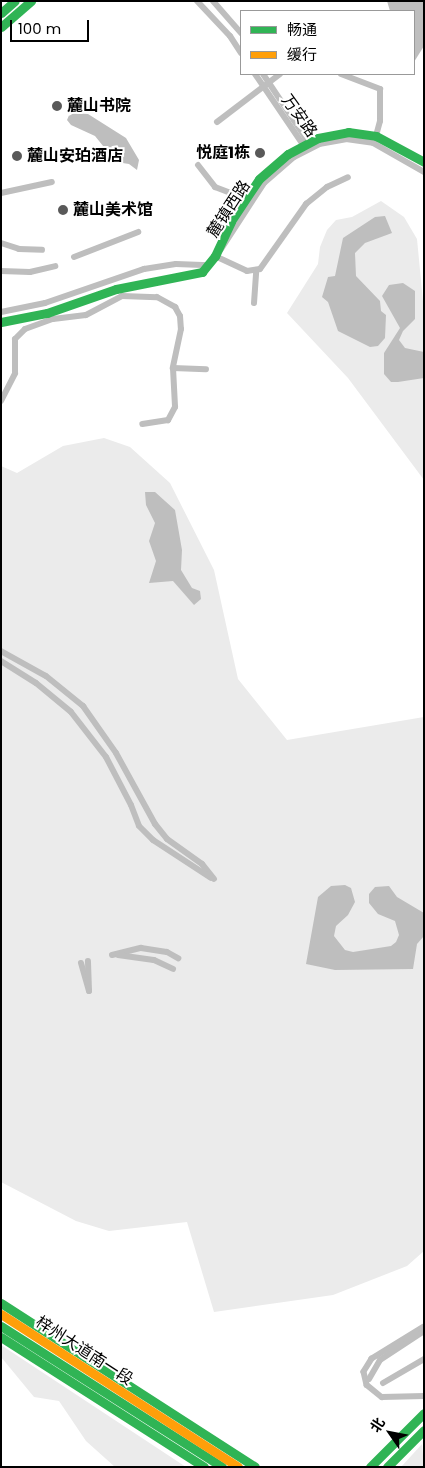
<!DOCTYPE html>
<meta charset="utf-8">
<style>
body{margin:0}
#map{position:relative;width:425px;height:1468px;overflow:hidden;background:#fff;font-family:Poppins,"Noto Sans SC",sans-serif}
div>[style]{position:absolute}
.green>*{inset:0;background:#ebebeb}
.water>*{inset:0;background:#bebebe}
.canal>*{height:5.5px;margin:-2.75px;padding:0 2.75px;transform-origin:2.75px;border-radius:2.75px;background:#bebebe}
.street>*{height:6px;margin:-3px;padding:0 3px;transform-origin:3px;border-radius:3px;background:#bebebe}
.fast>*{height:9px;margin:-4.5px;padding:0 4.5px;transform-origin:4.5px;border-radius:4.5px;background:#30b455}
.slow>*{height:9px;margin:-4.5px;padding:0 4.5px;transform-origin:4.5px;border-radius:4.5px;background:#ff9f0a}
.dots>*{width:14px;height:14px;translate:-50% -50%;box-sizing:border-box;border:2px solid #fff;border-radius:50%}
span{translate:-50% -50%;white-space:nowrap;text-align:center;line-height:1.15;-webkit-text-stroke:4px #fff;paint-order:stroke}
.poi-label{font-size:16px;color:#000;font-weight:700}
.left{translate:0 -50%;text-align:left}
.right{translate:-100% -50%;text-align:right}
.street-label{font-size:16px;color:#000}
.frame{position:absolute;inset:0;border:2px solid #000;pointer-events:none}
.legend{position:absolute;left:240px;top:10px;width:175px;height:65px;box-sizing:border-box;background:#fff;border:1px solid #999;margin:0;padding:6px 9px;list-style:none;font-size:15px;color:#000}
.legend li{display:flex;align-items:center;gap:10px;height:25px}
.legend b{width:25px;border:1px solid #999}
.north{position:absolute;left:365px;top:1408px;width:50px;height:50px;-webkit-text-stroke:4px #fff;paint-order:stroke;rotate:303deg;font-size:14px;font-weight:700;line-height:20px;text-align:center;color:#000}
.north::after{content:'';display:block;margin:auto;width:18px;height:22px;background:#000;clip-path:polygon(50% 0,100% 100%,50% 72%,0 100%)}
.scale{position:absolute;left:10px;top:20px;width:79px;height:22px;box-sizing:border-box;border:2px solid #000;border-top:0;padding-left:6px;font-size:15px;line-height:18px;white-space:nowrap;color:#000;-webkit-text-stroke:4px #fff;paint-order:stroke}
</style>
<div id="map">
<div class="green">
<i style="clip-path:polygon(381px 201px,404px 217px,417px 239px,424px 312px,424px 480px,348px 378px,287px 313px,318px 264px,320px 247px,327px 230px,336px 220px,352px 217px)"></i>
<i style="clip-path:polygon(104px 438px,130px 447px,170px 483px,214px 570px,238px 679px,287px 740px,424px 717px,424px 1251px,407px 1266px,333px 1295px,214px 1312px,187px 1222px,109px 1231px,76px 1221px,1px 1182px,1px 466px,17px 473px,63px 446px)"></i>
<i style="clip-path:polygon(1px 1345px,186px 1467px,115px 1467px,86px 1441px,59px 1401px,34px 1397px,1px 1357px)"></i>
<i style="clip-path:polygon(422px 1444px,424px 1467px,401px 1467px)"></i>
</div>
<div class="water">
<i style="clip-path:polygon(387px 1px,424px 1px,424px 46px,414px 62px,414px 11px,390px 11px)"></i>
<i style="clip-path:polygon(70px 113px,88px 114px,126px 138px,139px 160px,137px 170px,129px 164px,116px 162px,95px 136px,71px 125px,67px 120px)"></i>
<i style="clip-path:polygon(385px 216px,392px 233px,365px 243px,355px 253px,356px 276px,380px 301px,381px 311px,386px 315px,385px 338px,378px 346px,370px 347px,338px 331px,328px 302px,322px 297px,328px 277px,335px 276px,343px 238px,375px 217px)"></i>
<i style="clip-path:polygon(403px 283px,415px 291px,415px 319px,403px 331px,399px 340px,405px 348px,424px 352px,424px 378px,398px 382px,391px 382px,384px 374px,384px 353px,400px 328px,382px 296px,389px 285px)"></i>
<i style="clip-path:polygon(145px 492px,155px 492px,175px 510px,182px 550px,181px 570px,192px 588px,200px 591px,201px 599px,194px 605px,173px 581px,149px 583px,156px 561px,149px 541px,155px 523px,146px 505px)"></i>
<i style="clip-path:polygon(345px 885px,351px 888px,355px 902px,348px 915px,336px 926px,334px 936px,345px 950px,353px 952px,391px 946px,396px 942px,399px 935px,395px 921px,378px 914px,369px 903px,369px 894px,375px 887px,389px 886px,397px 897px,424px 913px,424px 936px,417px 944px,413px 969px,335px 970px,306px 964px,318px 897px,331px 886px)"></i>
</div>
<div class="canal">
<i style="left:424px;top:1327px;width:61px;rotate:148.4deg"></i>
<i style="left:372px;top:1359px;width:15px;rotate:122deg"></i>
<i style="left:364px;top:1372px;width:13px;rotate:77deg"></i>
<i style="left:367px;top:1385px;width:19px;rotate:39deg"></i>
<i style="left:382px;top:1397px;width:42px;rotate:-1.4deg"></i>
</div>
<div class="street">
<i style="left:197px;top:1px;width:48px;rotate:46.7deg"></i>
<i style="left:230px;top:36px;width:20px;rotate:57deg"></i>
<i style="left:213px;top:1px;width:43px;rotate:48.8deg"></i>
<i style="left:255px;top:74px;width:91px;rotate:55.8deg"></i>
<i style="left:263px;top:74px;width:76px;rotate:56.3deg"></i>
<i style="left:305px;top:137px;width:9px;rotate:77deg"></i>
<i style="left:341px;top:74px;width:42px;rotate:21deg"></i>
<i style="left:380px;top:89px;width:32px;rotate:90deg"></i>
<i style="left:380px;top:121px;width:20px;rotate:105deg"></i>
<i style="left:217px;top:122px;width:79px;rotate:-37.3deg"></i>
<i style="left:198px;top:165px;width:28px;rotate:52deg"></i>
<i style="left:215px;top:187px;width:36px;rotate:21deg"></i>
<i style="left:1px;top:193px;width:52px;rotate:-12.2deg"></i>
<i style="left:1px;top:243px;width:19px;rotate:18deg"></i>
<i style="left:19px;top:249px;width:23px;rotate:2deg"></i>
<i style="left:221px;top:249px;width:79px;rotate:-56.9deg"></i>
<i style="left:264px;top:183px;width:40px;rotate:-41deg"></i>
<i style="left:294px;top:157px;width:28px;rotate:-27deg"></i>
<i style="left:319px;top:144px;width:27px;rotate:-10deg"></i>
<i style="left:346px;top:139px;width:27px;rotate:8deg"></i>
<i style="left:373px;top:143px;width:59px;rotate:29.6deg"></i>
<i style="left:215px;top:256px;width:35px;rotate:25deg"></i>
<i style="left:247px;top:271px;width:13px;rotate:-9deg"></i>
<i style="left:260px;top:269px;width:80px;rotate:-54.7deg"></i>
<i style="left:306px;top:204px;width:27px;rotate:-39deg"></i>
<i style="left:327px;top:187px;width:23px;rotate:-25deg"></i>
<i style="left:74px;top:257px;width:69px;rotate:-21.3deg"></i>
<i style="left:1px;top:271px;width:29px;rotate:2deg"></i>
<i style="left:30px;top:272px;width:26px;rotate:-13deg"></i>
<i style="left:254px;top:303px;width:32px;rotate:-86deg"></i>
<i style="left:1px;top:312px;width:45px;rotate:-11.6deg"></i>
<i style="left:45px;top:303px;width:105px;rotate:-19deg"></i>
<i style="left:144px;top:269px;width:32px;rotate:-9deg"></i>
<i style="left:176px;top:264px;width:33px;rotate:2deg"></i>
<i style="left:173px;top:368px;width:33px;rotate:2deg"></i>
<i style="left:1px;top:401px;width:31px;rotate:-63deg"></i>
<i style="left:15px;top:373px;width:34px;rotate:-90deg"></i>
<i style="left:15px;top:339px;width:14px;rotate:-45deg"></i>
<i style="left:25px;top:329px;width:30px;rotate:-20deg"></i>
<i style="left:53px;top:319px;width:33px;rotate:-7deg"></i>
<i style="left:86px;top:315px;width:41px;rotate:-27.8deg"></i>
<i style="left:122px;top:296px;width:35px;rotate:2deg"></i>
<i style="left:157px;top:297px;width:21px;rotate:29deg"></i>
<i style="left:175px;top:307px;width:10px;rotate:61deg"></i>
<i style="left:180px;top:316px;width:13px;rotate:86deg"></i>
<i style="left:181px;top:329px;width:40px;rotate:102deg"></i>
<i style="left:173px;top:368px;width:39px;rotate:87deg"></i>
<i style="left:175px;top:407px;width:15px;rotate:118deg"></i>
<i style="left:168px;top:420px;width:26px;rotate:171deg"></i>
<i style="left:1px;top:651px;width:51px;rotate:29.1deg"></i>
<i style="left:46px;top:676px;width:48px;rotate:39deg"></i>
<i style="left:83px;top:706px;width:57px;rotate:54.9deg"></i>
<i style="left:116px;top:753px;width:81px;rotate:61.2deg"></i>
<i style="left:155px;top:824px;width:19px;rotate:51deg"></i>
<i style="left:167px;top:839px;width:43px;rotate:35.5deg"></i>
<i style="left:202px;top:864px;width:19px;rotate:51deg"></i>
<i style="left:1px;top:661px;width:41px;rotate:32.2deg"></i>
<i style="left:36px;top:683px;width:45px;rotate:39.6deg"></i>
<i style="left:71px;top:712px;width:57px;rotate:52.1deg"></i>
<i style="left:106px;top:757px;width:54px;rotate:62.5deg"></i>
<i style="left:131px;top:805px;width:22px;rotate:69deg"></i>
<i style="left:139px;top:826px;width:20px;rotate:45deg"></i>
<i style="left:153px;top:840px;width:69px;rotate:33.2deg"></i>
<i style="left:112px;top:955px;width:30px;rotate:-14deg"></i>
<i style="left:141px;top:948px;width:26px;rotate:9deg"></i>
<i style="left:167px;top:952px;width:13px;rotate:29deg"></i>
<i style="left:118px;top:955px;width:36px;rotate:8deg"></i>
<i style="left:154px;top:960px;width:21px;rotate:25deg"></i>
<i style="left:81px;top:963px;width:29px;rotate:74deg"></i>
<i style="left:89px;top:991px;width:30px;rotate:-92deg"></i>
<i style="left:369px;top:1379px;width:22px;rotate:-60deg"></i>
<i style="left:380px;top:1360px;width:53px;rotate:-33.4deg"></i>
<i style="left:383px;top:1383px;width:48px;rotate:-30.3deg"></i>
</div>
<div class="fast">
<i style="left:1px;top:13px;width:18px;rotate:-41deg"></i>
<i style="left:1px;top:27px;width:40px;rotate:-41deg"></i>
<i style="left:1px;top:322px;width:47px;rotate:-11.1deg"></i>
<i style="left:47px;top:313px;width:73px;rotate:-19.2deg"></i>
<i style="left:116px;top:289px;width:88px;rotate:-11.2deg"></i>
<i style="left:202px;top:272px;width:21px;rotate:-51deg"></i>
<i style="left:215px;top:256px;width:38px;rotate:-65deg"></i>
<i style="left:231px;top:221px;width:50px;rotate:-56.3deg"></i>
<i style="left:259px;top:179px;width:38px;rotate:-41deg"></i>
<i style="left:288px;top:154px;width:34px;rotate:-28deg"></i>
<i style="left:318px;top:138px;width:31px;rotate:-11deg"></i>
<i style="left:348px;top:132px;width:28px;rotate:8deg"></i>
<i style="left:376px;top:136px;width:55px;rotate:28.4deg"></i>
<i style="left:1px;top:1303px;width:302px;rotate:32.8deg"></i>
<i style="left:1px;top:1326px;width:262px;rotate:32.5deg"></i>
<i style="left:1px;top:1337px;width:241px;rotate:32.6deg"></i>
<i style="left:370px;top:1467px;width:76px;rotate:-45deg"></i>
<i style="left:387px;top:1467px;width:52px;rotate:-45deg"></i>
</div>
<div class="slow">
<i style="left:1px;top:1314px;width:282px;rotate:32.8deg"></i>
</div>
<div class="dots">
<i style="left:57px;top:106px;background:#595959"></i>
<i style="left:260px;top:153px;background:#595959"></i>
<i style="left:17px;top:156px;background:#595959"></i>
<i style="left:63px;top:210px;background:#595959"></i>
</div>
<div class="poi-label">
<span class="left" style="left:67px;top:106px">麓山书院</span>
<span class="right" style="left:250px;top:153px">悦庭1栋</span>
<span class="left" style="left:27px;top:156px">麓山安珀酒店</span>
<span class="left" style="left:73px;top:210px">麓山美术馆</span>
</div>
<div class="street-label">
<span style="left:299px;top:116px;rotate:54deg">万安路</span>
<span style="left:229px;top:209px;rotate:-57deg">麓镇西路</span>
<span style="left:84px;top:1351px;rotate:33deg">梓州大道南一段</span>
</div>
<div class="frame"></div>
<ul class="legend">
<li><b style="height:6px;background:#30b455"></b>畅通</li>
<li><b style="height:6px;background:#ff9f0a"></b>缓行</li>
</ul>
<div class="north">北</div>
<div class="scale">100 m</div>
</div>
